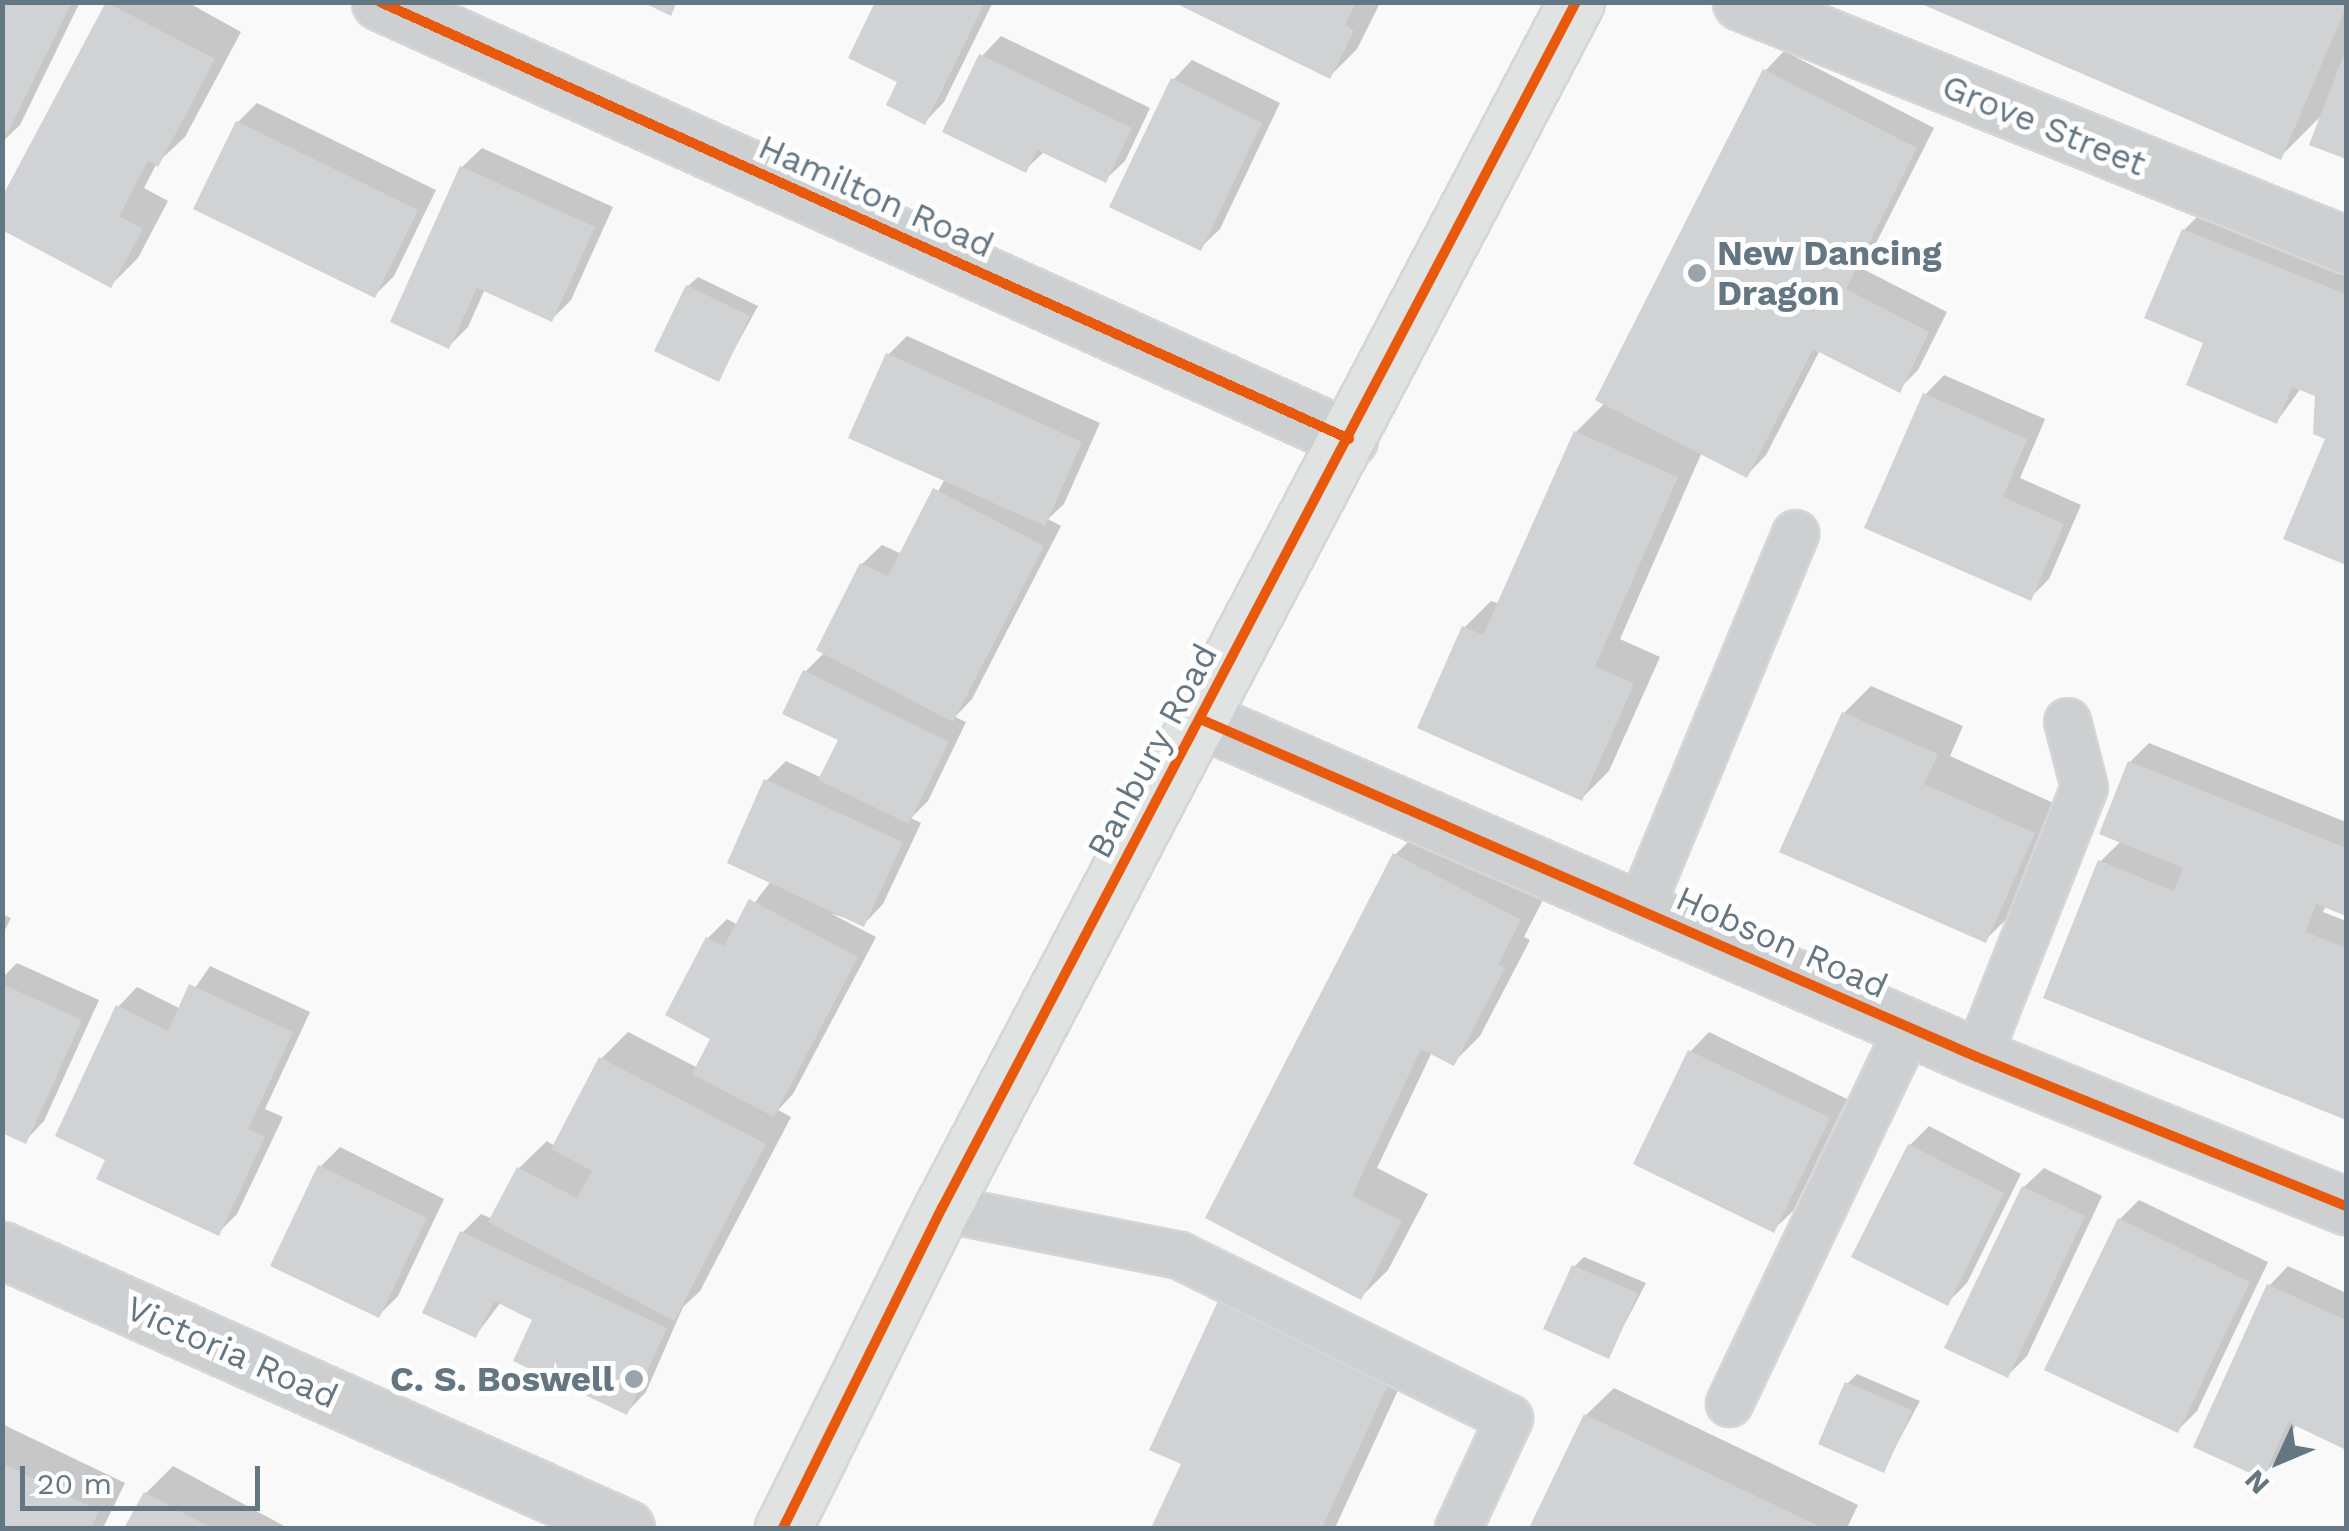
<!DOCTYPE html>
<style>
body{margin:0}
#map{position:relative;width:2349px;height:1531px;overflow:hidden;background:#f9f9f9;font-family:"Work Sans",sans-serif}
div>[style]{position:absolute}
.shadow>*{inset:0;background:#0003}
.building>*{inset:0;background:#d0d2d3}
.roads{filter:drop-shadow(2px 0 #d5d6d7) drop-shadow(-2px 0 #d5d6d7) drop-shadow(0 2px #d5d6d7) drop-shadow(0 -2px #d5d6d7)}
.service>*{height:45px;margin:-22.5px;padding:0 22.5px;transform-origin:22.5px;border-radius:22.5px;background:#cecfd0}
.minor>*{height:55px;margin:-27.5px;padding:0 27.5px;transform-origin:27.5px;border-radius:27.5px;background:#cecfd0}
.primary>*{height:55px;margin:-27.5px;padding:0 27.5px;transform-origin:27.5px;border-radius:27.5px;background:#e1e2e2}
.cycleway>*{height:10px;margin:-5px;padding:0 5px;transform-origin:5px;border-radius:5px;background:#e8590c}
.dots>*{width:28px;height:28px;translate:-50% -50%;box-sizing:border-box;border:5px solid #fff;border-radius:50%}
span{translate:-50% -50%;white-space:nowrap;text-align:center;line-height:1.15;-webkit-text-stroke:10px #fff;paint-order:stroke}
.street-label{font-size:35px;color:#657683}
.poi-label{font-size:35px;color:#657683;font-weight:700}
.left{translate:0 -50%;text-align:left}
.right{translate:-100% -50%;text-align:right}
.frame{position:absolute;inset:0;border:5px solid #657683;pointer-events:none}
.north{position:absolute;left:2229px;top:1411px;width:100px;height:100px;-webkit-text-stroke:8px #fff;paint-order:stroke;rotate:226deg;font-size:28px;font-weight:700;line-height:40px;text-align:center;color:#657683}
.north::after{content:'';display:block;margin:auto;width:35px;height:45px;background:#657683;clip-path:polygon(50% 0,100% 100%,50% 72%,0 100%)}
.scale{position:absolute;left:20px;top:1466px;width:240px;height:45px;box-sizing:border-box;border:5px solid #657683;border-top:0;padding-left:12px;font-size:30px;line-height:35px;white-space:nowrap;color:#657683;-webkit-text-stroke:8px #fff;paint-order:stroke}
</style>
<div id="map">
<div class="shadow">
<i style="clip-path:polygon(2px 2px,80px 2px,20px 125px,2px 142px)"></i>
<i style="clip-path:polygon(109px 2px,187px 2px,241px 32px,185px 137px,157px 163px,144px 188px,168px 201px,138px 258px,111px 285px,2px 203px)"></i>
<i style="clip-path:polygon(878px 2px,993px 2px,944px 102px,925px 122px,901px 81px)"></i>
<i style="clip-path:polygon(1179px 2px,1380px 3px,1357px 49px,1330px 76px)"></i>
<i style="clip-path:polygon(1923px 2px,2346px 2px,2346px 156px,2313px 143px,2324px 113px,2280px 157px)"></i>
<i style="clip-path:polygon(1001px 36px,1150px 108px,1125px 161px,1105px 180px,1045px 151px,1025px 170px,982px 56px)"></i>
<i style="clip-path:polygon(1784px 51px,1934px 128px,1863px 269px,1947px 312px,1918px 370px,1899px 389px,1820px 350px,1766px 455px,1747px 475px,1702px 452px,1620px 639px,1660px 657px,1609px 771px,1582px 798px,1464px 628px,1491px 601px,1500px 604px,1576px 432px,1605px 403px,1765px 71px)"></i>
<i style="clip-path:polygon(1192px 60px,1280px 103px,1220px 229px,1200px 248px,1173px 80px)"></i>
<i style="clip-path:polygon(257px 103px,436px 190px,394px 276px,375px 295px,238px 122px)"></i>
<i style="clip-path:polygon(482px 148px,613px 207px,571px 300px,552px 319px,485px 289px,468px 327px,449px 346px,393px 321px,462px 167px)"></i>
<i style="clip-path:polygon(2203px 211px,2346px 268px,2346px 563px,2287px 538px,2329px 438px,2318px 394px,2301px 388px,2277px 421px,2207px 342px,2184px 230px)"></i>
<i style="clip-path:polygon(698px 277px,758px 306px,718px 379px,688px 286px)"></i>
<i style="clip-path:polygon(907px 336px,1100px 423px,1064px 504px,1048px 519px,1061px 526px,972px 699px,955px 717px,966px 722px,928px 801px,911px 818px,921px 823px,883px 904px,864px 924px,830px 913px,876px 937px,793px 1094px,778px 1110px,791px 1117px,700px 1291px,683px 1307px,646px 1392px,627px 1412px,535px 1319px,501px 1302px,476px 1335px,462px 1233px,481px 1214px,493px 1219px,519px 1168px,547px 1141px,555px 1146px,601px 1059px,628px 1032px,698px 1068px,714px 1038px,708px 938px,727px 919px,738px 925px,771px 881px,766px 781px,786px 761px,822px 778px,841px 739px,805px 672px,825px 652px,819px 649px,862px 564px,882px 545px,902px 554px,945px 479px,888px 355px)"></i>
<i style="clip-path:polygon(1944px 375px,2045px 419px,2020px 478px,2081px 505px,2049px 579px,2030px 598px,1925px 395px)"></i>
<i style="clip-path:polygon(1871px 686px,1963px 726px,1950px 756px,2060px 806px,2013px 913px,1985px 940px,1844px 713px)"></i>
<i style="clip-path:polygon(2149px 743px,2346px 822px,2346px 914px,2326px 905px,2323px 912px,2346px 921px,2346px 1118px,2046px 997px,2100px 862px,2121px 841px,2130px 762px)"></i>
<i style="clip-path:polygon(1422px 828px,1547px 892px,1524px 937px,1530px 940px,1480px 1036px,1453px 1063px,1432px 1052px,1377px 1168px,1428px 1194px,1388px 1270px,1361px 1297px,1208px 1217px,1395px 855px)"></i>
<i style="clip-path:polygon(2px 914px,11px 918px,2px 936px)"></i>
<i style="clip-path:polygon(17px 963px,99px 1000px,44px 1121px,25px 1141px,2px 1130px,2px 978px)"></i>
<i style="clip-path:polygon(210px 966px,310px 1012px,265px 1109px,283px 1117px,237px 1214px,218px 1233px,108px 1159px,118px 1007px,137px 987px,181px 1009px)"></i>
<i style="clip-path:polygon(1709px 1032px,1847px 1099px,1793px 1211px,1773px 1230px,1690px 1052px)"></i>
<i style="clip-path:polygon(1929px 1126px,2021px 1174px,1967px 1283px,1947px 1303px,1910px 1145px)"></i>
<i style="clip-path:polygon(340px 1147px,444px 1199px,398px 1296px,379px 1315px,320px 1167px)"></i>
<i style="clip-path:polygon(2044px 1168px,2102px 1196px,2027px 1356px,2008px 1375px,2024px 1187px)"></i>
<i style="clip-path:polygon(2139px 1200px,2268px 1262px,2197px 1411px,2178px 1430px,2120px 1219px)"></i>
<i style="clip-path:polygon(1584px 1257px,1646px 1283px,1608px 1356px,1574px 1267px)"></i>
<i style="clip-path:polygon(2288px 1266px,2346px 1293px,2346px 1447px,2296px 1424px,2281px 1456px,2262px 1476px,2269px 1286px)"></i>
<i style="clip-path:polygon(1247px 1275px,1415px 1353px,1335px 1528px,1154px 1528px,1185px 1462px,1220px 1302px)"></i>
<i style="clip-path:polygon(1857px 1374px,1920px 1401px,1883px 1470px,1848px 1383px)"></i>
<i style="clip-path:polygon(1614px 1388px,1858px 1505px,1847px 1528px,1532px 1528px,1586px 1415px)"></i>
<i style="clip-path:polygon(2px 1424px,125px 1483px,103px 1528px,2px 1528px)"></i>
<i style="clip-path:polygon(173px 1466px,288px 1528px,127px 1528px,146px 1493px)"></i>
</div>
<div class="building">
<i style="clip-path:polygon(2px 2px,72px 2px,2px 144px)"></i>
<i style="clip-path:polygon(106px 2px,215px 59px,158px 167px,148px 161px,119px 216px,143px 229px,111px 288px,2px 230px,2px 197px)"></i>
<i style="clip-path:polygon(642px 2px,677px 2px,671px 16px)"></i>
<i style="clip-path:polygon(875px 2px,985px 2px,925px 125px,886px 105px,897px 82px,848px 58px)"></i>
<i style="clip-path:polygon(1173px 2px,1356px 2px,1345px 25px,1354px 31px,1330px 79px)"></i>
<i style="clip-path:polygon(1917px 2px,2346px 2px,2346px 7px,2281px 160px)"></i>
<i style="clip-path:polygon(2346px 49px,2346px 159px,2309px 145px)"></i>
<i style="clip-path:polygon(979px 54px,1132px 128px,1106px 183px,1037px 150px,1026px 173px,942px 132px)"></i>
<i style="clip-path:polygon(1763px 69px,1917px 148px,1846px 289px,1929px 332px,1900px 393px,1813px 349px,1747px 478px,1595px 400px)"></i>
<i style="clip-path:polygon(1171px 78px,1262px 123px,1201px 251px,1109px 207px)"></i>
<i style="clip-path:polygon(236px 121px,418px 210px,375px 298px,193px 209px)"></i>
<i style="clip-path:polygon(460px 166px,595px 227px,552px 322px,477px 288px,449px 349px,390px 322px)"></i>
<i style="clip-path:polygon(2182px 229px,2346px 294px,2346px 565px,2283px 539px,2325px 439px,2313px 434px,2315px 396px,2292px 387px,2277px 424px,2186px 385px,2203px 343px,2144px 318px)"></i>
<i style="clip-path:polygon(686px 285px,750px 316px,719px 382px,654px 351px)"></i>
<i style="clip-path:polygon(886px 353px,1082px 442px,1045px 526px,848px 438px)"></i>
<i style="clip-path:polygon(1923px 393px,2027px 439px,2003px 497px,2064px 524px,2031px 601px,1864px 528px)"></i>
<i style="clip-path:polygon(1574px 431px,1678px 477px,1595px 666px,1634px 684px,1582px 801px,1417px 728px,1462px 626px,1483px 635px)"></i>
<i style="clip-path:polygon(933px 488px,1044px 546px,953px 722px,816px 650px,860px 563px,888px 576px)"></i>
<i style="clip-path:polygon(803px 670px,949px 742px,909px 824px,818px 780px,838px 740px,782px 714px)"></i>
<i style="clip-path:polygon(1842px 712px,1938px 754px,1924px 784px,2035px 833px,1986px 943px,1779px 852px)"></i>
<i style="clip-path:polygon(2128px 761px,2346px 848px,2346px 916px,2316px 904px,2306px 932px,2346px 948px,2346px 1120px,2043px 998px,2098px 860px,2174px 891px,2183px 868px,2099px 834px)"></i>
<i style="clip-path:polygon(764px 779px,903px 842px,864px 927px,727px 863px)"></i>
<i style="clip-path:polygon(1393px 853px,1521px 920px,1498px 965px,1505px 968px,1454px 1066px,1421px 1049px,1352px 1196px,1402px 1221px,1361px 1300px,1205px 1218px)"></i>
<i style="clip-path:polygon(749px 899px,858px 957px,774px 1117px,692px 1074px,710px 1039px,665px 1015px,706px 937px,724px 946px)"></i>
<i style="clip-path:polygon(2px 984px,82px 1020px,26px 1144px,2px 1133px)"></i>
<i style="clip-path:polygon(189px 984px,293px 1032px,248px 1129px,265px 1137px,219px 1236px,96px 1179px,105px 1160px,55px 1136px,116px 1005px,168px 1031px)"></i>
<i style="clip-path:polygon(1688px 1050px,1830px 1118px,1774px 1233px,1633px 1164px)"></i>
<i style="clip-path:polygon(599px 1057px,766px 1144px,674px 1321px,488px 1222px,517px 1167px,577px 1198px,592px 1171px,551px 1149px)"></i>
<i style="clip-path:polygon(1908px 1144px,2004px 1193px,1948px 1306px,1851px 1257px)"></i>
<i style="clip-path:polygon(318px 1165px,427px 1218px,379px 1318px,270px 1266px)"></i>
<i style="clip-path:polygon(2022px 1186px,2085px 1216px,2008px 1378px,1944px 1348px)"></i>
<i style="clip-path:polygon(2118px 1218px,2250px 1282px,2178px 1433px,2044px 1370px)"></i>
<i style="clip-path:polygon(460px 1231px,667px 1328px,627px 1415px,513px 1361px,532px 1320px,494px 1301px,476px 1338px,422px 1313px)"></i>
<i style="clip-path:polygon(1572px 1265px,1638px 1293px,1609px 1359px,1543px 1329px)"></i>
<i style="clip-path:polygon(2267px 1284px,2346px 1320px,2346px 1450px,2288px 1422px,2263px 1479px,2193px 1447px)"></i>
<i style="clip-path:polygon(1218px 1301px,1390px 1381px,1322px 1528px,1151px 1528px,1181px 1464px,1149px 1450px)"></i>
<i style="clip-path:polygon(1845px 1382px,1912px 1410px,1884px 1473px,1818px 1444px)"></i>
<i style="clip-path:polygon(1584px 1414px,1823px 1528px,1529px 1528px)"></i>
<i style="clip-path:polygon(2px 1463px,99px 1511px,91px 1528px,2px 1528px)"></i>
<i style="clip-path:polygon(144px 1492px,212px 1528px,124px 1528px)"></i>
</div>
<div class="roads">
<div class="service">
<i style="left:1639px;top:910px;width:408px;rotate:-67.5deg"></i>
<i style="left:1977px;top:1057px;width:290px;rotate:-68.4deg"></i>
<i style="left:2084px;top:787px;width:68px;rotate:-104.4deg"></i>
<i style="left:942px;top:1208px;width:242px;rotate:11.2deg"></i>
<i style="left:1179px;top:1255px;width:368px;rotate:26.3deg"></i>
<i style="left:1509px;top:1418px;width:121px;rotate:114.9deg"></i>
<i style="left:1729px;top:1403px;width:416px;rotate:-64.5deg"></i>
</div>
<div class="minor">
<i style="left:380px;top:2px;width:1063px;rotate:24.27deg"></i>
<i style="left:1741px;top:2px;width:652px;rotate:21.88deg"></i>
<i style="left:1200px;top:719px;width:847px;rotate:23.51deg"></i>
<i style="left:1977px;top:1057px;width:398px;rotate:22deg"></i>
<i style="left:2px;top:1250px;width:683px;rotate:24.01deg"></i>
</div>
<div class="primary">
<i style="left:783px;top:1528px;width:357px;rotate:-63.6deg"></i>
<i style="left:942px;top:1208px;width:1362px;rotate:-62.27deg"></i>
</div>
</div>
<div class="cycleway">
<i style="left:380px;top:2px;width:1063px;rotate:24.27deg"></i>
<i style="left:1200px;top:719px;width:847px;rotate:23.51deg"></i>
<i style="left:1977px;top:1057px;width:398px;rotate:22deg"></i>
<i style="left:783px;top:1528px;width:357px;rotate:-63.6deg"></i>
<i style="left:942px;top:1208px;width:1362px;rotate:-62.27deg"></i>
</div>
<div class="dots">
<i style="left:1697px;top:273px;background:#99a4ac"></i>
<i style="left:634px;top:1379px;background:#99a4ac"></i>
</div>
<div class="street-label">
<span style="left:2044px;top:125px;rotate:22deg">Grove Street</span>
<span style="left:876px;top:196px;rotate:24deg">Hamilton Road</span>
<span style="left:1152px;top:751px;rotate:-62deg">Banbury Road</span>
<span style="left:1782px;top:942px;rotate:24deg">Hobson Road</span>
<span style="left:232px;top:1352px;rotate:24deg">Victoria Road</span>
</div>
<div class="poi-label">
<span class="left" style="left:1717px;top:273px">New Dancing<br>Dragon</span>
<span class="right" style="left:614px;top:1379px">C. S. Boswell</span>
</div>
<div class="frame"></div>
<div class="north">N</div>
<div class="scale">20 m</div>
</div>
